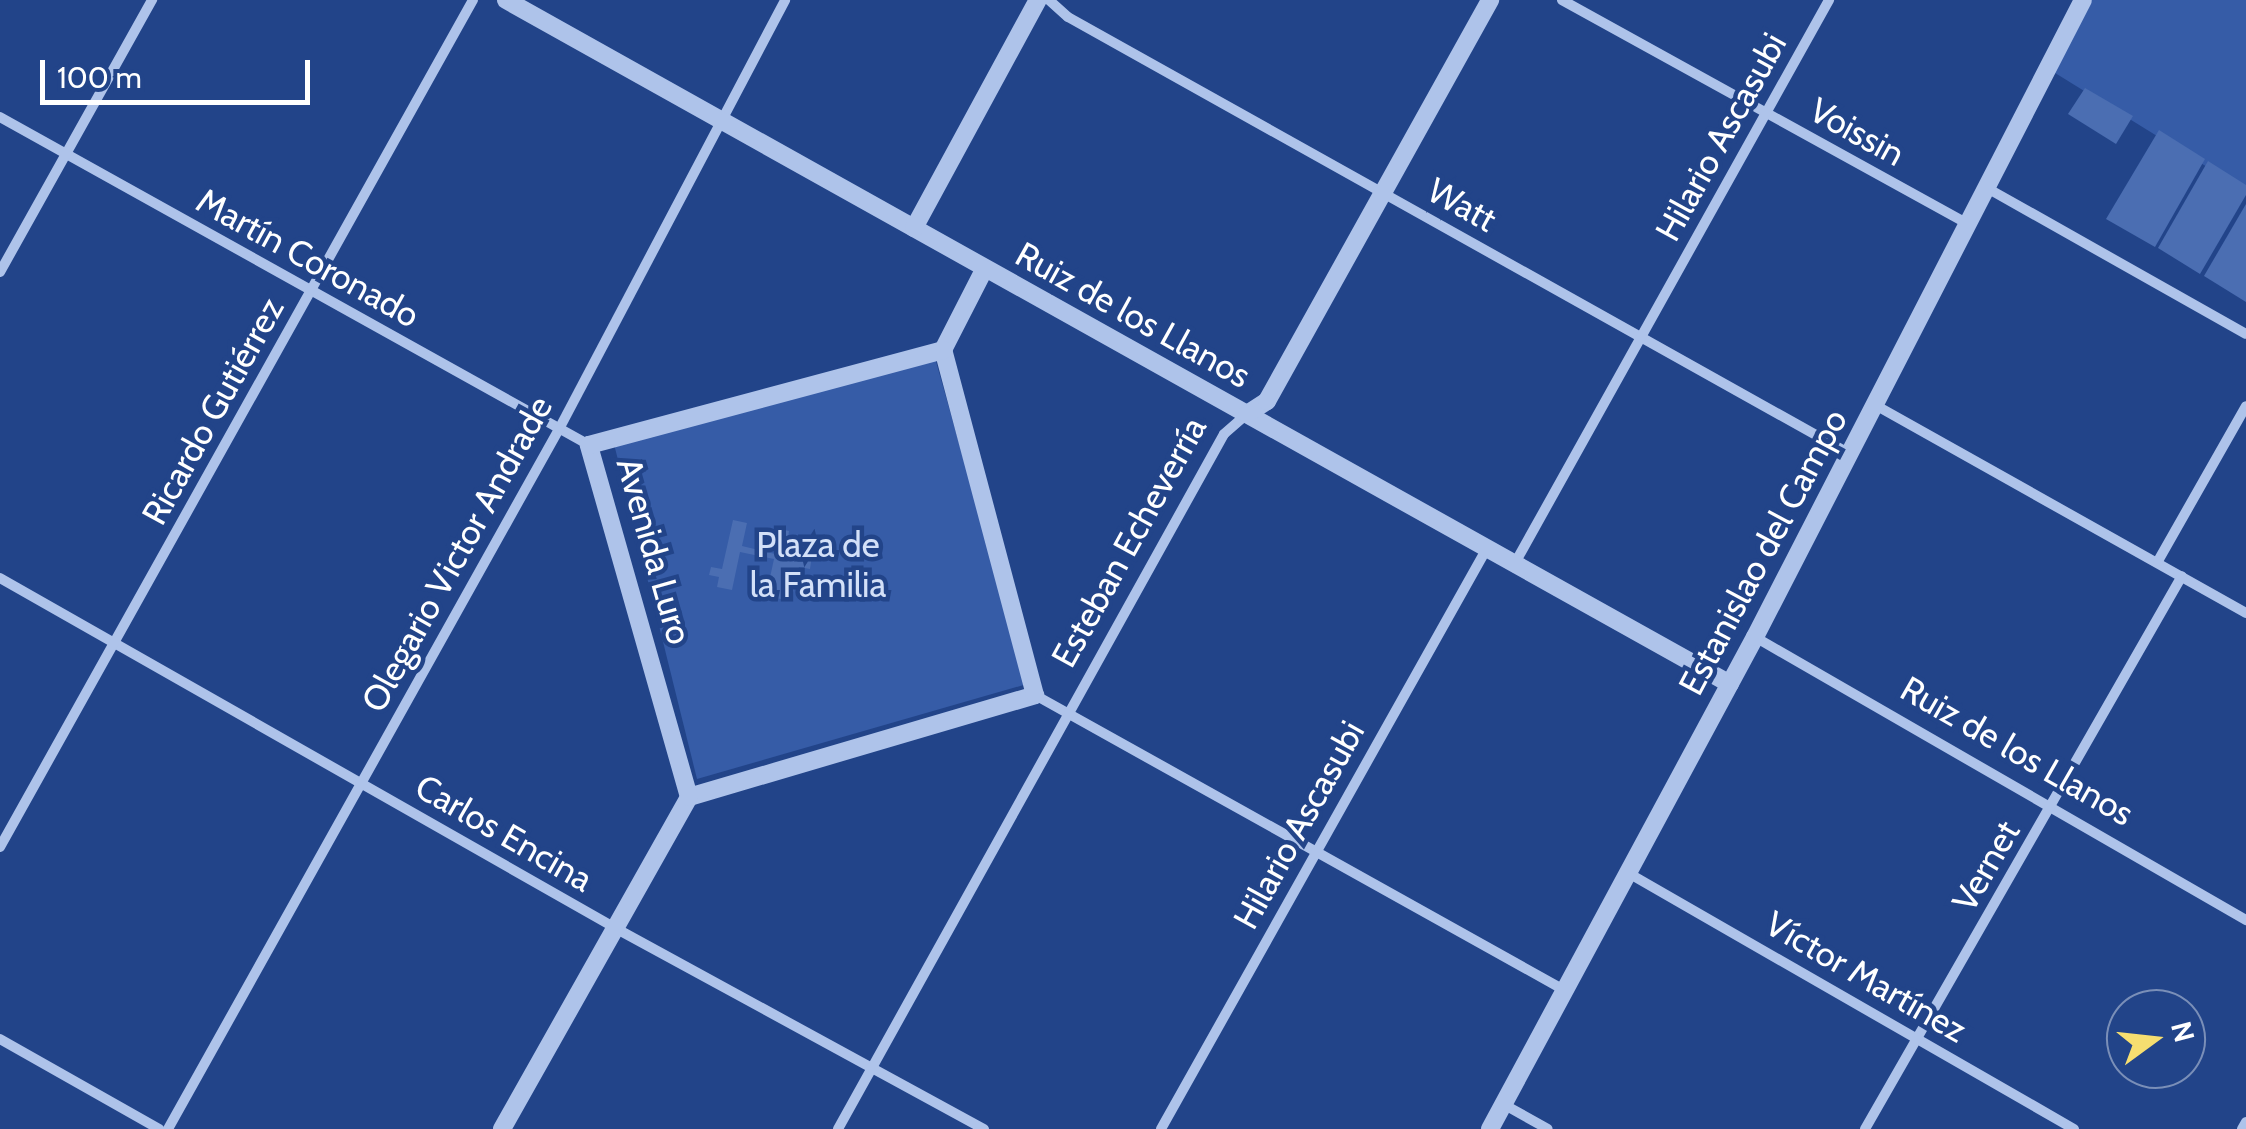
<!DOCTYPE html>
<html>
<head>
<meta charset="utf-8">
<style>
	body { margin:0 }
	#map { position:relative; width:2246px; height:1129px; overflow:hidden; background:#224489; font-family:Cabin,sans-serif }
	div>[style] { position:absolute }
	.green>* { inset:0; background:#365ca7 }
	.building>* { inset:0; background:#4b6eb2 }
	.minor>* { height:10px; margin:-5px; padding:0 5px; transform-origin:5px; border-radius:5px; background:#aec3ea }
	.tertiary>* { height:18px; margin:-9px; padding:0 9px; transform-origin:9px; border-radius:9px; background:#aec3ea }
	span { translate:-50% -50%; white-space:nowrap; text-align:center; line-height:1.15; -webkit-text-stroke:9px #224489; paint-order:stroke }
	.street-label { font-size:35px; color:#fff }
	.park-label { font-size:35px; color:#d3e0f8 }
	.north { position:absolute; left:2106px; top:989px; width:100px; height:100px; box-sizing:border-box; background:#224489; border:2px solid #7a8fb8; border-radius:50%; rotate:75deg; font-size:28px; font-weight:700; line-height:40px; text-align:center; color:#fff }
	.north::after { content:''; display:block; margin:auto; width:35px; height:45px; background:#f6de70; clip-path:polygon(50% 0,100% 100%,50% 72%,0 100%) }
	.scale { position:absolute; left:40px; top:60px; width:270px; height:45px; box-sizing:border-box; border:5px solid #fff; border-top:0; padding-left:12px; font-size:30px; line-height:35px; white-space:nowrap; color:#fff; -webkit-text-stroke:8px #224489; paint-order:stroke }
</style>
</head>
<body>
<div id="map">
	<div class="green">
		<div style="clip-path:polygon(2081px 0,2246px 0,2246px 191px,2047px 68px)"></div>
		<div style="clip-path:polygon(935px 358px,1027px 684px,697px 779px,614px 444px)"></div>
	</div>
	<div class="building">
		<div style="clip-path:polygon(2085px 88px,2133px 116px,2116px 144px,2068px 114px)"></div>
		<div style="clip-path:polygon(2159px 130px,2205px 159px,2155px 247px,2106px 219px)"></div>
		<div style="clip-path:polygon(2208px 161px,2246px 185px,2246px 195px,2200px 274px,2158px 248px)"></div>
		<div style="clip-path:polygon(2246px 204px,2246px 302px,2204px 276px)"></div>
		<div style="clip-path:polygon(733px 520px,747px 523px,742px 546px,779px 555px,780px 529px,789px 531px,788px 538px,833px 549px,834px 560px,812px 555px,810px 569px,799px 567px,791px 601px,766px 596px,774px 559px,740px 552px,732px 590px,717px 587px,719px 577px,709px 575px,711px 567px,722px 569px)"></div>
	</div>
	<div class="minor">
		<div style="left:1049px;top:0;width:25px;rotate:42deg"></div>
		<div style="left:1068px;top:17px;width:896px;rotate:29.2deg"></div>
		<div style="left:1562px;top:0;width:464px;rotate:28.9deg"></div>
		<div style="left:0;top:117px;width:674px;rotate:29.11deg"></div>
		<div style="left:1987px;top:188px;width:297px;rotate:29.4deg"></div>
		<div style="left:0;top:272px;width:312px;rotate:-60.8deg"></div>
		<div style="left:1877px;top:406px;width:423px;rotate:29.3deg"></div>
		<div style="left:2158px;top:561px;width:178px;rotate:-60.4deg"></div>
		<div style="left:1515px;top:563px;width:645px;rotate:-60.85deg"></div>
		<div style="left:0;top:578px;width:710px;rotate:29.63deg"></div>
		<div style="left:617px;top:929px;width:418px;rotate:28.6deg"></div>
		<div style="left:1755px;top:637px;width:567px;rotate:29.96deg"></div>
		<div style="left:1035px;top:695px;width:608px;rotate:29.14deg"></div>
		<div style="left:0;top:847px;width:970px;rotate:-60.82deg"></div>
		<div style="left:1630px;top:874px;width:512px;rotate:29.87deg"></div>
		<div style="left:0;top:1039px;width:183px;rotate:29.5deg"></div>
		<div style="left:1503px;top:1104px;width:51px;rotate:29.1deg"></div>
		<div style="left:168px;top:1129px;width:800px;rotate:-60.81deg"></div>
		<div style="left:558px;top:431px;width:487px;rotate:-62.2deg"></div>
		<div style="left:838px;top:1129px;width:795px;rotate:-60.95deg"></div>
		<div style="left:1224px;top:434px;width:30px;rotate:-41deg"></div>
		<div style="left:1161px;top:1129px;width:666px;rotate:-60.7deg"></div>
		<div style="left:1865px;top:1129px;width:637px;rotate:-60.18deg"></div>
		<div style="left:2242px;top:1129px;width:8px;rotate:-60deg"></div>
	</div>
	<div class="tertiary">
		<div style="left:506px;top:0;width:1402px;rotate:29.2deg"></div>
		<div style="left:914px;top:228px;width:260px;rotate:-61.5deg"></div>
		<div style="left:1247px;top:414px;width:24px;rotate:-33deg"></div>
		<div style="left:1267px;top:401px;width:459px;rotate:-60.9deg"></div>
		<div style="left:689px;top:797px;width:361px;rotate:-16.4deg"></div>
		<div style="left:1035px;top:695px;width:357px;rotate:-104.9deg"></div>
		<div style="left:943px;top:350px;width:90px;rotate:-62.9deg"></div>
		<div style="left:502px;top:1129px;width:381px;rotate:-60.6deg"></div>
		<div style="left:689px;top:797px;width:366px;rotate:-105.9deg"></div>
		<div style="left:589px;top:445px;width:367px;rotate:-15deg"></div>
		<div style="left:1490px;top:1129px;width:559px;rotate:-61.69deg"></div>
		<div style="left:1755px;top:637px;width:716px;rotate:-62.76deg"></div>
	</div>
	<div class="street-label">
		<span style="left:1857px;top:132px;rotate:29deg">Voissin</span>
		<span style="left:1721px;top:137px;rotate:-61deg">Hilario Ascasubi</span>
		<span style="left:1462px;top:205px;rotate:29deg">Watt</span>
		<span style="left:308px;top:258px;rotate:29deg">Martín Coronado</span>
		<span style="left:1133px;top:315px;rotate:29deg">Ruiz de los Llanos</span>
		<span style="left:213px;top:411px;rotate:-61deg">Ricardo Gutiérrez</span>
		<span style="left:1129px;top:542px;rotate:-61deg">Esteban Echeverría</span>
		<span style="left:654px;top:551px;rotate:74deg">Avenida Luro</span>
		<span style="left:1763px;top:552px;rotate:-62deg">Estanislao del Campo</span>
		<span style="left:457px;top:554px;rotate:-61deg">Olegario Victor Andrade</span>
		<span style="left:2017px;top:751px;rotate:30deg">Ruiz de los Llanos</span>
		<span style="left:1299px;top:825px;rotate:-61deg">Hilario Ascasubi</span>
		<span style="left:504px;top:833px;rotate:30deg">Carlos Encina</span>
		<span style="left:1986px;top:866px;rotate:-60deg">Vernet</span>
		<span style="left:1866px;top:977px;rotate:30deg">Víctor Martínez</span>
	</div>
	<div class="park-label">
		<span style="left:818px;top:565px">Plaza de<br>la Familia</span>
	</div>
	<div class="north">N</div>
	<div class="scale">100 m</div>
</div>
</body>
</html>
